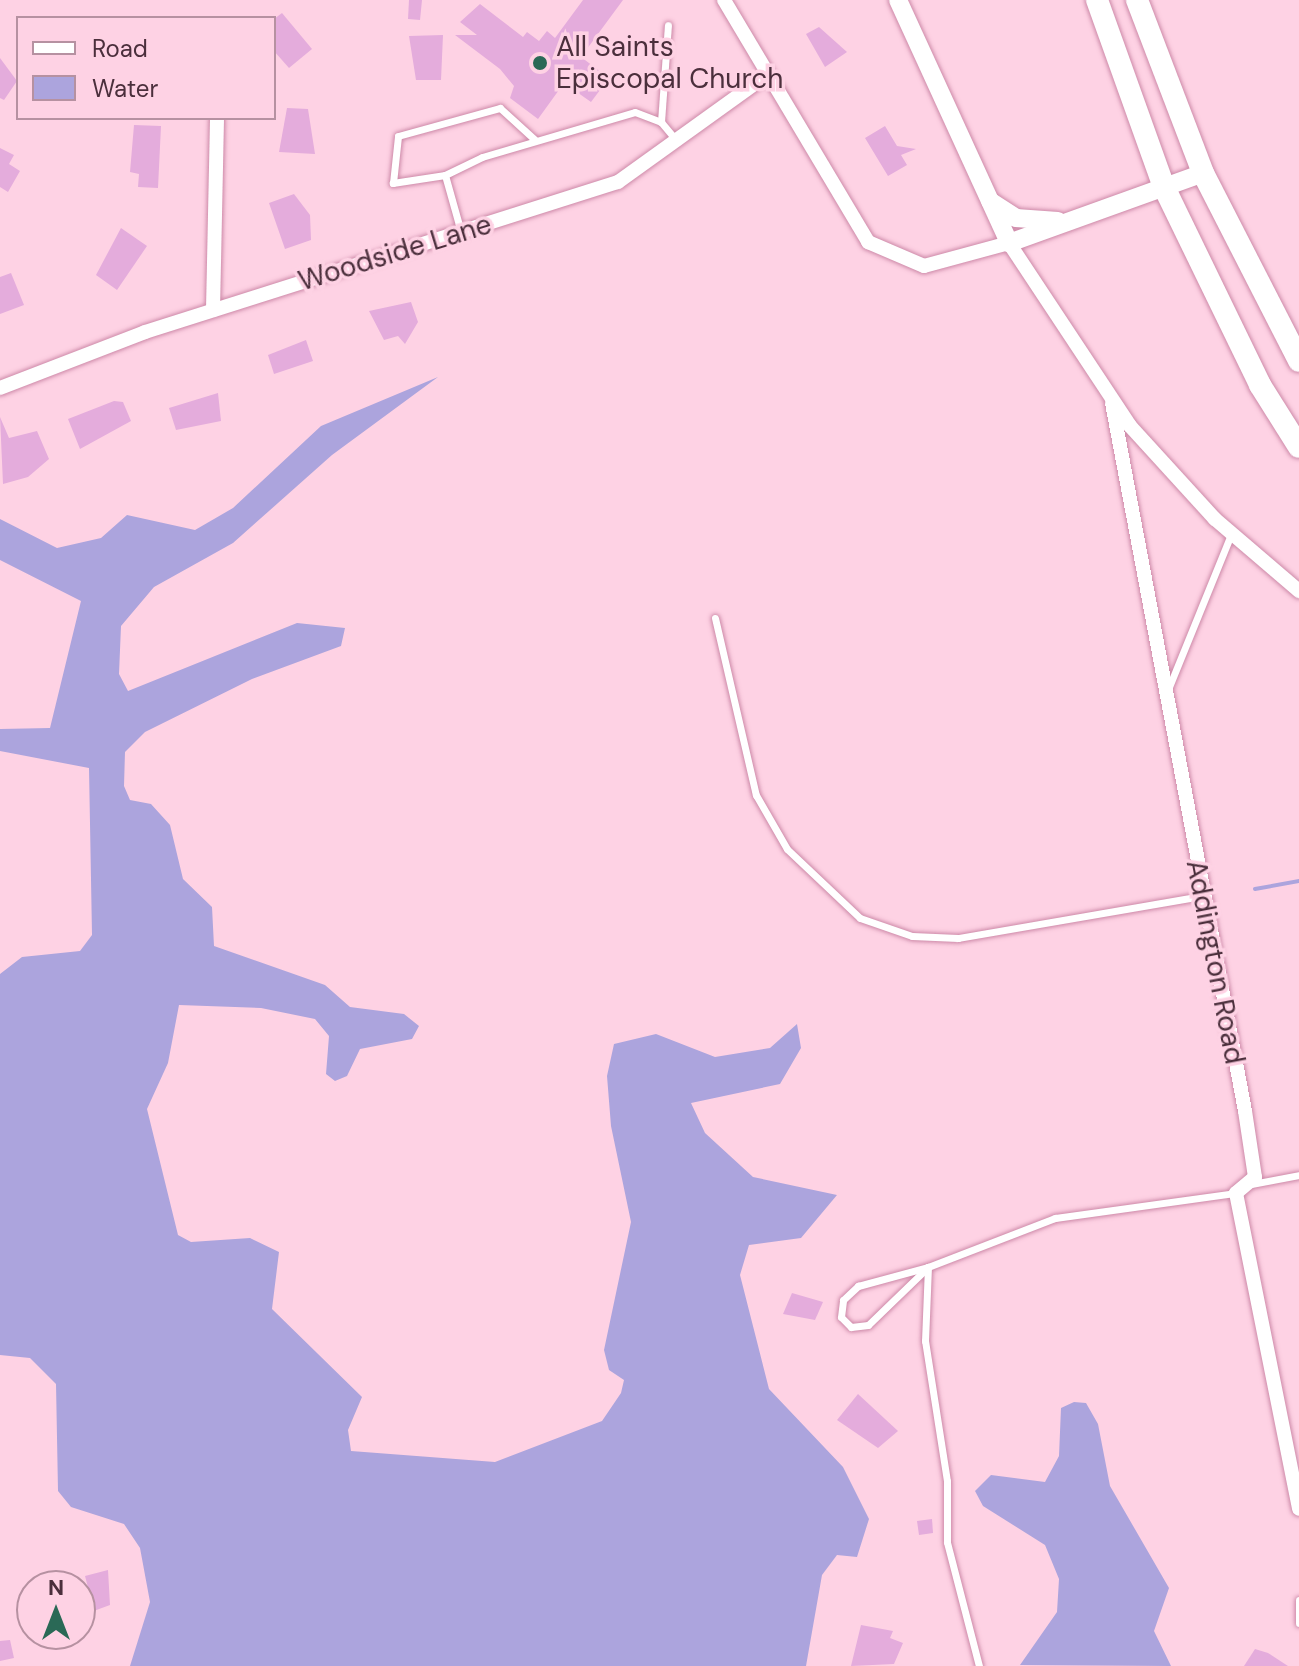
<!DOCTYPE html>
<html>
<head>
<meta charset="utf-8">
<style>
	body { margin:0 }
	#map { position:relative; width:1299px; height:1666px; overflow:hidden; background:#fed2e4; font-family:"DM Sans",sans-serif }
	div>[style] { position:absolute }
	.water>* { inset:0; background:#aca4dd }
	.stream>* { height:4px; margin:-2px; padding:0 2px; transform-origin:2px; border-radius:2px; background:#aca4dd }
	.building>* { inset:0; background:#e4acdc }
	.roads { filter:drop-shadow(0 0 2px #cd89a8) drop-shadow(0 0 2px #cd89a8) }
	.service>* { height:7px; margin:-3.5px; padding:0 3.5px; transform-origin:3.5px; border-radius:3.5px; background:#fff }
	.minor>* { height:14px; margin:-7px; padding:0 7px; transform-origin:7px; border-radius:7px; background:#fff }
	.tertiary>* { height:18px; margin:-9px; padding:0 9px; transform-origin:9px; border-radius:9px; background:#fff }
	.primary>* { height:22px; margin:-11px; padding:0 11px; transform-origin:11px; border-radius:11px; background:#fff }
	.dots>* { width:22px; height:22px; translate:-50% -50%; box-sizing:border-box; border:4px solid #fed2e4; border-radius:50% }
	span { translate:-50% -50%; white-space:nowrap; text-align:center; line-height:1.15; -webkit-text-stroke:7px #fed2e4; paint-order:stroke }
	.poi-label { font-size:28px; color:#4b2f3c }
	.left { translate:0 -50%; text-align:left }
	.street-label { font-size:28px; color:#4b2f3c }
	.legend { position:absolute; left:16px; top:16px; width:260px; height:104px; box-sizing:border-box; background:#fed2e4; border:2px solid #b691a1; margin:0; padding:10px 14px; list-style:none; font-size:24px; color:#4b2f3c }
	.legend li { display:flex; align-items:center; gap:16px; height:40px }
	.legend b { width:40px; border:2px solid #b691a1 }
	.north { position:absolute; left:16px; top:1570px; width:80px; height:80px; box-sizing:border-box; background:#fed2e4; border:2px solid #b691a1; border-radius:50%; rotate:0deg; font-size:22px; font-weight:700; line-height:32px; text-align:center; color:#4b2f3c }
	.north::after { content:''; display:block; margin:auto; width:28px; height:36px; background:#2a6956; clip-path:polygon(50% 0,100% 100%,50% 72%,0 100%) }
</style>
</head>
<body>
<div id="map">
	<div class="water">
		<div style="clip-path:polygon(438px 377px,332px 455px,233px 543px,154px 587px,121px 626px,119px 674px,128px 691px,297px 623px,345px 628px,341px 646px,252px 679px,145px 732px,125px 752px,124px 786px,130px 800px,151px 804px,170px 825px,183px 879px,212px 907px,214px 946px,325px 985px,350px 1007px,404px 1014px,419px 1026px,412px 1039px,360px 1049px,347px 1076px,335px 1081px,326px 1074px,329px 1036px,315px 1019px,261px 1008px,179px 1005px,168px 1063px,147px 1109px,178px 1235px,191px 1242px,250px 1238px,279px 1252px,272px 1309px,362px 1397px,348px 1430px,351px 1451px,495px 1462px,602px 1421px,621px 1393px,624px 1380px,609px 1370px,604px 1350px,631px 1222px,611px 1126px,607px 1076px,614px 1044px,656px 1034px,715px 1057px,770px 1048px,797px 1024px,801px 1048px,780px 1084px,691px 1103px,705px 1133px,753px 1177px,837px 1195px,801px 1238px,749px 1245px,740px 1275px,769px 1389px,843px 1467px,869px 1519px,857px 1557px,837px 1555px,822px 1575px,806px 1666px,130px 1666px,150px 1602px,140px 1548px,124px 1524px,71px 1507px,58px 1491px,56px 1384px,30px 1358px,0 1355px,0 974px,22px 957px,80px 951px,92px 935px,89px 768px,0 751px,0 729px,50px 728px,81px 601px,0 560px,0 519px,57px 548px,101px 538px,127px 515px,195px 530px,233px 508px,321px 426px)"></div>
		<div style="clip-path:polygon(1074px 1402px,1086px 1403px,1098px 1424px,1110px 1486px,1169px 1588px,1154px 1631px,1171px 1666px,1020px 1665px,1057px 1612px,1059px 1579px,1045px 1545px,983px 1506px,975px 1491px,991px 1475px,1045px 1482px,1059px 1456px,1061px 1408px)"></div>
	</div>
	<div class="stream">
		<div style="left:1255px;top:889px;width:45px;rotate:-10.3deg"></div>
	</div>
	<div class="building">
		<div style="clip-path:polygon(409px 0,422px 0,420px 20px,408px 19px)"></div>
		<div style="clip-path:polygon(583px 0,623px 0,581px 57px,609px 78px,591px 102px,564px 83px,538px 119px,510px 98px,514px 86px,500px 69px,455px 35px,477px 35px,460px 22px,480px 4px,523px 37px,527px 32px,539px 41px,547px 31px,555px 38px)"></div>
		<div style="clip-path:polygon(282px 13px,312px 49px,289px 68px,274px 51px,274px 19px)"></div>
		<div style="clip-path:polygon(819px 27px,847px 52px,825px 67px,806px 34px)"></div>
		<div style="clip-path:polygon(443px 35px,441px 80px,416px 80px,409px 36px)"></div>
		<div style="clip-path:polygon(0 58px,17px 81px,4px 100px,0 98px)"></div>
		<div style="clip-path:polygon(287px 108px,308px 109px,315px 154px,279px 152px)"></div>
		<div style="clip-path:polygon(134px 125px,161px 126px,158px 188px,138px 187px,139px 174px,130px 172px)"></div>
		<div style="clip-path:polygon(885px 126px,897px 146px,916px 149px,901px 155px,907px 165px,888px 176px,865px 138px)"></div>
		<div style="clip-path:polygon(0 148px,14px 155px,9px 164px,20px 171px,8px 192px,0 187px)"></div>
		<div style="clip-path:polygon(294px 194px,310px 215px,311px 240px,285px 249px,269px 203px)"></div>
		<div style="clip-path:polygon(121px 228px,147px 246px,117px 290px,96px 275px)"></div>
		<div style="clip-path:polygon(11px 273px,24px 305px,0 314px,0 277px)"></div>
		<div style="clip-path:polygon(411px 302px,418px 322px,405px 344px,398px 336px,384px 340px,369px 311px)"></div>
		<div style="clip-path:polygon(306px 340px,313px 361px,274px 374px,268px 355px)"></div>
		<div style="clip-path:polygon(218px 393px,221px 421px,176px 430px,169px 408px)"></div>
		<div style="clip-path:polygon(114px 401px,123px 402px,131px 421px,80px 449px,68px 419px)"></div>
		<div style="clip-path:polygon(0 417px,9px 438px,37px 431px,49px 459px,28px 477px,3px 484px)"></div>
		<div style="clip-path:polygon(792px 1293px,823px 1302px,815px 1320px,783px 1314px)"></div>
		<div style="clip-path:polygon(858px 1394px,898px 1431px,878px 1448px,837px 1420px)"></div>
		<div style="clip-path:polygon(932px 1519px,933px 1533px,919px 1535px,917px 1521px)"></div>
		<div style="clip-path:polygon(108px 1570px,110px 1605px,80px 1616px,80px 1598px,90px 1595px,85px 1576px)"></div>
		<div style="clip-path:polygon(861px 1625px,893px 1631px,890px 1638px,903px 1643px,894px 1664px,851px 1666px)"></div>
		<div style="clip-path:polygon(10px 1640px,14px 1658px,0 1661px,0 1641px)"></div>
		<div style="clip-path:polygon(1255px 1649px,1268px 1653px,1288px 1666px,1244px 1666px)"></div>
	</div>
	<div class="roads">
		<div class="service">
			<div style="left:661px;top:122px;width:97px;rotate:-85.9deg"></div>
			<div style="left:445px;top:175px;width:53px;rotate:171.3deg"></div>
			<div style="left:393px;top:183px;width:47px;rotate:-83.9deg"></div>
			<div style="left:398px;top:136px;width:106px;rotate:-15.4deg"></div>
			<div style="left:500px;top:108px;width:47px;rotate:42.4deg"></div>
			<div style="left:461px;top:232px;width:59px;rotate:-105.7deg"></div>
			<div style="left:445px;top:175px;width:41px;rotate:-25.9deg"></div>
			<div style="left:482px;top:157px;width:159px;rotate:-16.4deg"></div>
			<div style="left:635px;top:112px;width:28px;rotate:21deg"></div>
			<div style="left:661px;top:122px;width:26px;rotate:50deg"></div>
			<div style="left:715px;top:618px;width:182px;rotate:77deg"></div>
			<div style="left:756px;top:795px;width:62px;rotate:60.1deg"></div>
			<div style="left:787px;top:849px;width:100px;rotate:43.4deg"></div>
			<div style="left:860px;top:918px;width:55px;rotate:19.1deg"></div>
			<div style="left:912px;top:936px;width:46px;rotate:2.5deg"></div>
			<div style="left:958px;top:938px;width:248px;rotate:-9.8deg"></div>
			<div style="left:1169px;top:687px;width:165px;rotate:-67.9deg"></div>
			<div style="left:1252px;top:1184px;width:48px;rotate:-10.8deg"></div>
			<div style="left:928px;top:1267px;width:83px;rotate:136deg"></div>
			<div style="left:868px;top:1325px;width:17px;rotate:173deg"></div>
			<div style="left:851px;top:1327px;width:14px;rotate:-135deg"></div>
			<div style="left:841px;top:1317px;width:17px;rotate:-83deg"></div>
			<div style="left:843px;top:1300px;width:21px;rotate:-43deg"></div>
			<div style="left:858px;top:1286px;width:73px;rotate:-15.2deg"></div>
			<div style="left:1299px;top:1600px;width:23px;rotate:90deg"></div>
			<div style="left:979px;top:1666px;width:128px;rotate:-104.5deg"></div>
			<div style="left:947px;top:1542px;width:61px;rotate:-90deg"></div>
			<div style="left:947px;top:1481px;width:142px;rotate:-98.9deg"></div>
			<div style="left:925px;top:1341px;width:74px;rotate:-87.7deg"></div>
			<div style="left:928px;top:1267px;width:136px;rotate:-21.1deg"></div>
			<div style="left:1055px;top:1218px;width:183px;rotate:-7.9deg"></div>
		</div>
		<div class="minor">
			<div style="left:724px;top:0;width:282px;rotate:59.2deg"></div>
			<div style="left:868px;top:242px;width:61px;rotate:23.2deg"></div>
			<div style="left:924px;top:266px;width:88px;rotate:-15.1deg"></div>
			<div style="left:1009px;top:243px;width:219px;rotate:56.5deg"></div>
			<div style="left:1130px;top:426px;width:126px;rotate:47.6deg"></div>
			<div style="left:1215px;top:519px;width:111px;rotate:40.6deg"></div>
			<div style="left:213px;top:310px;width:192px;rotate:-88.8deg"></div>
			<div style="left:0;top:388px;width:155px;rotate:-21.1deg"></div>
			<div style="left:145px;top:332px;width:496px;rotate:-17.6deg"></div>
			<div style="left:618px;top:182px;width:183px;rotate:-35.7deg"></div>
			<div style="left:1112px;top:403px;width:720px;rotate:79.36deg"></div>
			<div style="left:1245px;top:1111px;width:67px;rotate:81.4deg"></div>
			<div style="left:1255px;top:1177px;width:25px;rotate:140deg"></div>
			<div style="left:1236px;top:1193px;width:322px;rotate:78.7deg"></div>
		</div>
		<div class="tertiary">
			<div style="left:898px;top:0;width:267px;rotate:65.4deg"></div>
			<div style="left:1009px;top:243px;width:206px;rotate:-19.8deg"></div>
			<div style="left:990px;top:201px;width:31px;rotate:33deg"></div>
			<div style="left:1016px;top:218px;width:42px;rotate:4.1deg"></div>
		</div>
		<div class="primary">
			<div style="left:1097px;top:0;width:199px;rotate:70.3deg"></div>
			<div style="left:1164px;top:187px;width:220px;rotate:64.1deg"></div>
			<div style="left:1260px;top:385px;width:73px;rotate:57.8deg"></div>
			<div style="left:1137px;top:0;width:185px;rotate:69.1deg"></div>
			<div style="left:1203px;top:173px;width:211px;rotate:62.9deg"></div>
		</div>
	</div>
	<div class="dots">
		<div style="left:540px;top:63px;background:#2a6956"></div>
	</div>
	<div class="poi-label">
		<span class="left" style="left:556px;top:63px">All Saints<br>Episcopal Church</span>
	</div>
	<div class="street-label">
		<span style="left:395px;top:253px;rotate:-17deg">Woodside Lane</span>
		<span style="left:1215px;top:962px;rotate:79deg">Addington Road</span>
	</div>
	<ul class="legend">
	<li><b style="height:10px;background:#fff"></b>Road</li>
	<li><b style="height:22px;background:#aca4dd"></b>Water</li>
	</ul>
	<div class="north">N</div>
</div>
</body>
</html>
